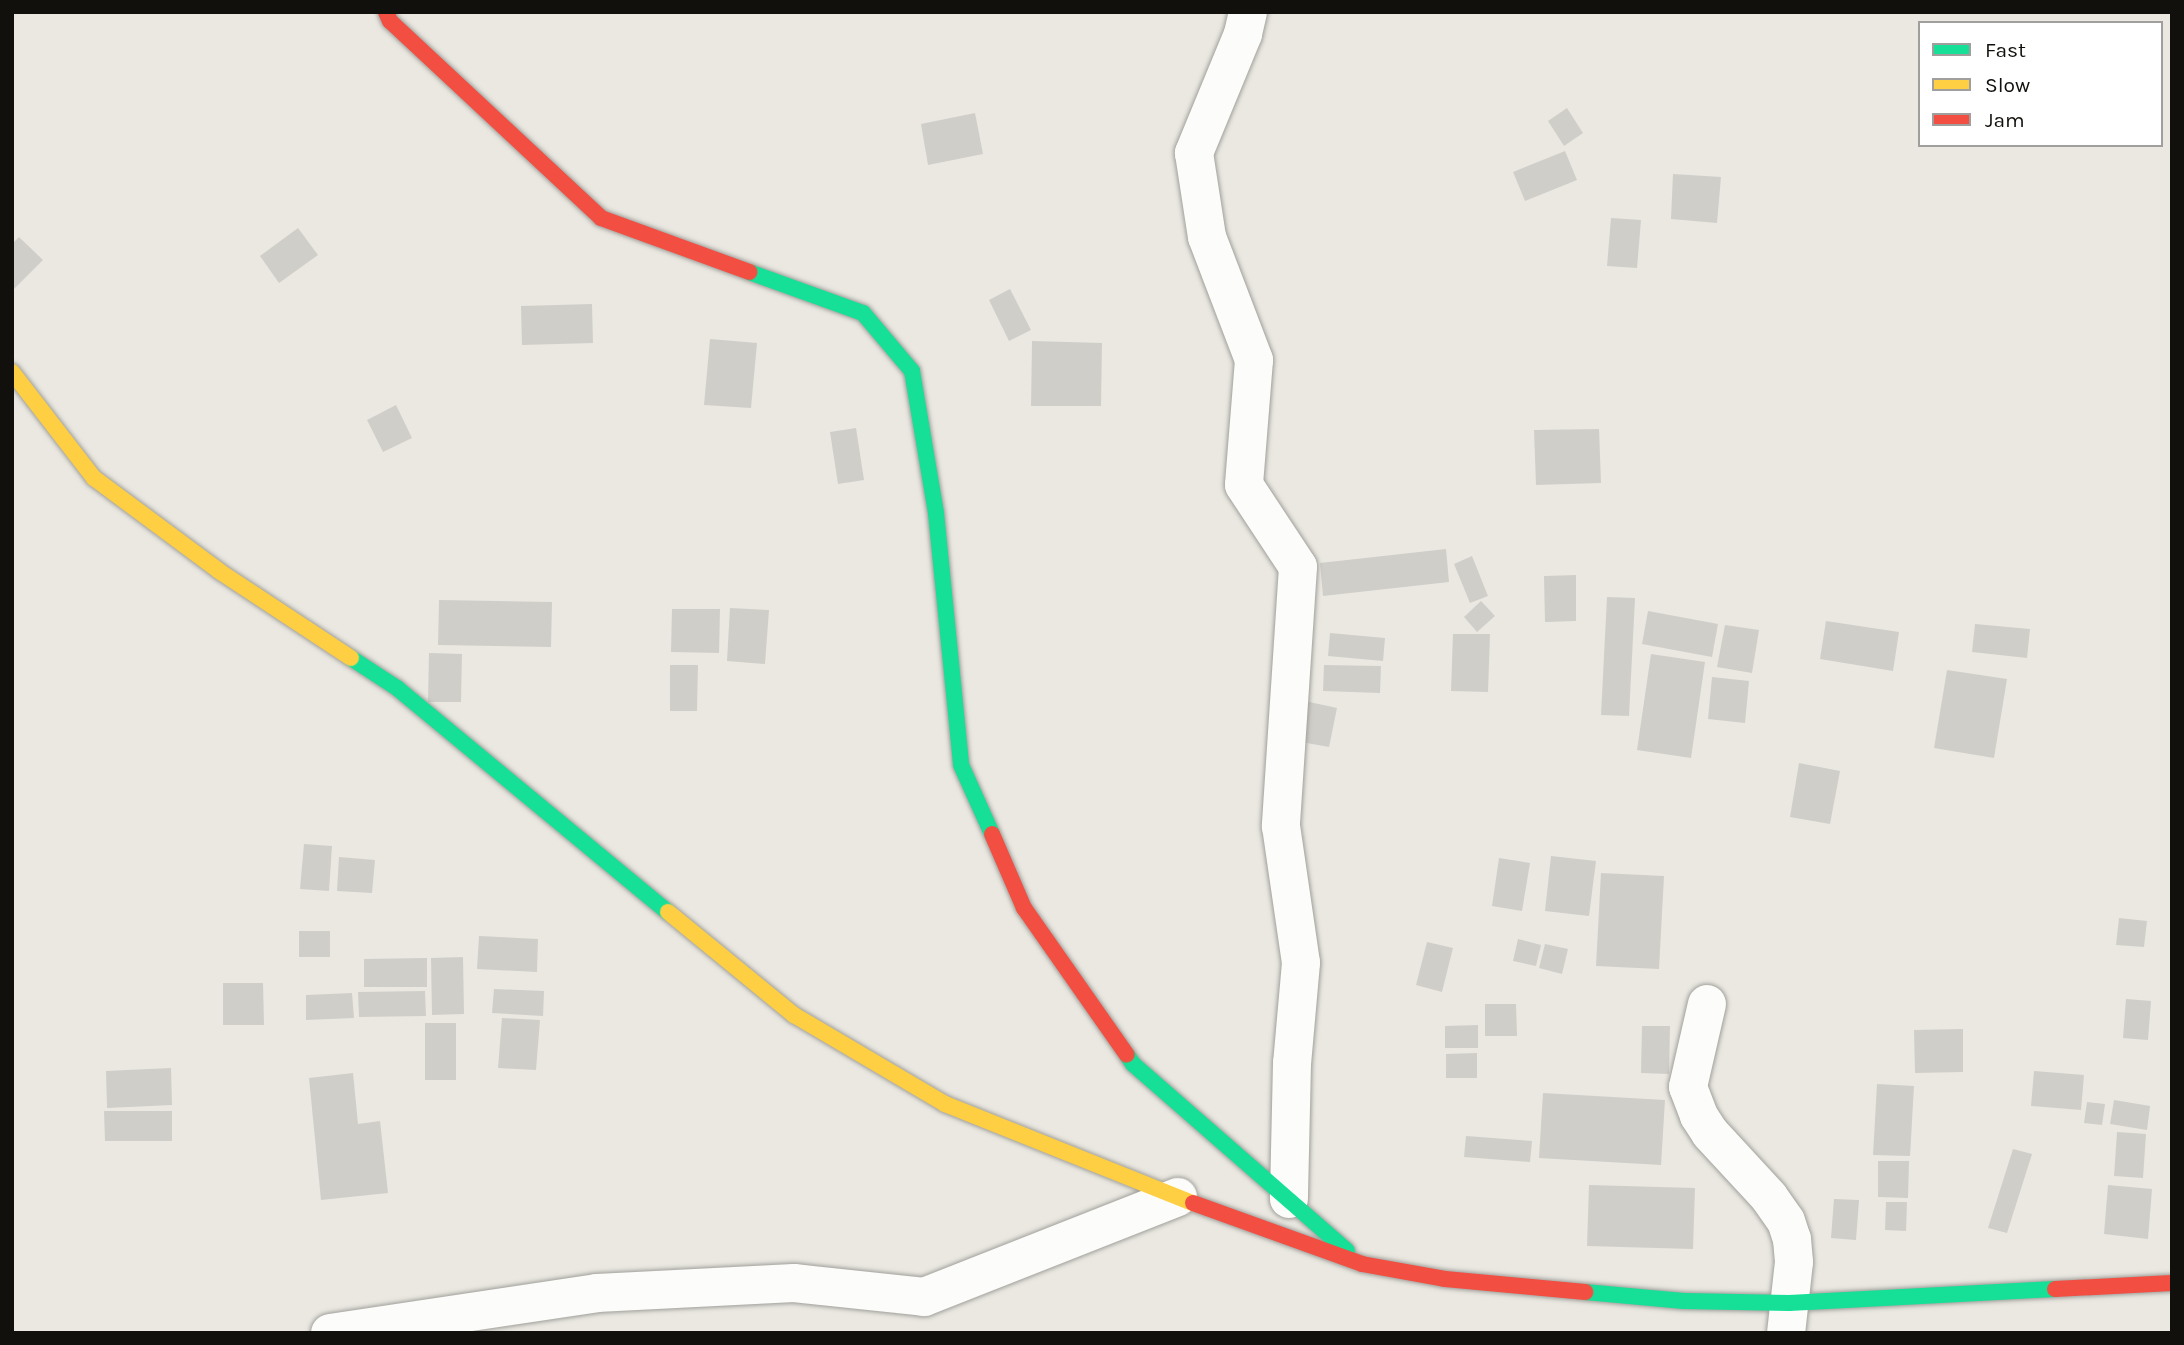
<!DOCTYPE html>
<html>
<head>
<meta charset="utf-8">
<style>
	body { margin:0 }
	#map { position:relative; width:2184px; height:1345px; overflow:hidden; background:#eae8e1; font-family:Karla,sans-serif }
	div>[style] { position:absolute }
	.building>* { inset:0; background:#d0cec9 }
	.roads { filter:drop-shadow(0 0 2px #a1a09b) drop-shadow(0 0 2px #a1a09b) }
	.street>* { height:38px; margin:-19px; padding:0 19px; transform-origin:19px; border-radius:19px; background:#fcfcfa }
	.fast>* { height:16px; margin:-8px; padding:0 8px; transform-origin:8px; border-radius:8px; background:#16e098 }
	.slow>* { height:16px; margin:-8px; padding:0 8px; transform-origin:8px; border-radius:8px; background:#ffcf43 }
	.jam>* { height:16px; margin:-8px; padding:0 8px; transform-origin:8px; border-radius:8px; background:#f24e42 }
	span { translate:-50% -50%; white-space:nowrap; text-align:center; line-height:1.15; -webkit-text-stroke:5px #fff; paint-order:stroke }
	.frame { position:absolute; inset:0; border:14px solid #12100c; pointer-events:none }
	.legend { position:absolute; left:1918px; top:21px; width:245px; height:126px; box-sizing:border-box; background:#fff; border:2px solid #a09f9e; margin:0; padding:9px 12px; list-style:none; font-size:21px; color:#12100c }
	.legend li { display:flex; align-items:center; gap:14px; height:35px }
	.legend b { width:35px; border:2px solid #a09f9e }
</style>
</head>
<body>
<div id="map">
	<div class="building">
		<div style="clip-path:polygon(1567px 108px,1583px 133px,1564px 146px,1548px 121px)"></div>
		<div style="clip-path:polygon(975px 113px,983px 154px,928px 165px,921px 124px)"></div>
		<div style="clip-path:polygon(1565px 151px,1577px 180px,1525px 201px,1513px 172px)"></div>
		<div style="clip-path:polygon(1673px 174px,1721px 177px,1717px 223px,1671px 219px)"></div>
		<div style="clip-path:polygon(1611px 218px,1641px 220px,1637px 268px,1607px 266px)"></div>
		<div style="clip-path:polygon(298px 228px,318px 255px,279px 283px,260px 256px)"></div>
		<div style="clip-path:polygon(19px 237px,43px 260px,12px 291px,12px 244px)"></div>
		<div style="clip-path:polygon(1010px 289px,1031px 330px,1009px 341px,989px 300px)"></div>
		<div style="clip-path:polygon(592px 304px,593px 343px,522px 345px,521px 306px)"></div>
		<div style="clip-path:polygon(710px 339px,757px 343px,751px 408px,704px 405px)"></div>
		<div style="clip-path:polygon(1032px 341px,1102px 343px,1101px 406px,1031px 406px)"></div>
		<div style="clip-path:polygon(396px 405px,412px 438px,383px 452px,367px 420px)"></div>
		<div style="clip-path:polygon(856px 428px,864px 480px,838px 484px,830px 432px)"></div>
		<div style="clip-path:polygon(1599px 429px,1601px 483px,1536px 485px,1534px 430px)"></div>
		<div style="clip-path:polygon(1446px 549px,1449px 582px,1323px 596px,1320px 563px)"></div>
		<div style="clip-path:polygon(1472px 556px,1488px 596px,1470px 603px,1454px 564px)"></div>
		<div style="clip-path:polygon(1576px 575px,1576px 621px,1545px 622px,1544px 576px)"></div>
		<div style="clip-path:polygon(1607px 597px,1635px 598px,1629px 716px,1601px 715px)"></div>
		<div style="clip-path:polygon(439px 600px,552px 602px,551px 647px,438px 645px)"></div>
		<div style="clip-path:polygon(1481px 601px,1495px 616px,1477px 632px,1464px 617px)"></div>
		<div style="clip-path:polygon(730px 608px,769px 610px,765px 664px,727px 661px)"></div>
		<div style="clip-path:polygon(672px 609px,720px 609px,719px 653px,671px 652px)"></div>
		<div style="clip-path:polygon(1648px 611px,1718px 624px,1712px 657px,1642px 644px)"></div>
		<div style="clip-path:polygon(1826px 621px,1899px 632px,1893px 671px,1820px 659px)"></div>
		<div style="clip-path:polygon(1975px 624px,2030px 629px,2027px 658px,1972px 652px)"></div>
		<div style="clip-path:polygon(1725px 625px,1759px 630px,1752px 673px,1717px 667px)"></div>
		<div style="clip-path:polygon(1330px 633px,1385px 638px,1383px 661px,1328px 656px)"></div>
		<div style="clip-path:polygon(1453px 634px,1490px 634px,1488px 692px,1451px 691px)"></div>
		<div style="clip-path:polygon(429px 653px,462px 654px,461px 702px,428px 702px)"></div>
		<div style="clip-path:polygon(1651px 654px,1705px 662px,1691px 758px,1637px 750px)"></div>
		<div style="clip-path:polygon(670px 665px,698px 665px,697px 711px,670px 711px)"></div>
		<div style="clip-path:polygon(1324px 665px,1381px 666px,1380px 693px,1323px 691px)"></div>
		<div style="clip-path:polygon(1947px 670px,2007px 679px,1994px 758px,1934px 748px)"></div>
		<div style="clip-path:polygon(1712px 677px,1749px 681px,1745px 723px,1708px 719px)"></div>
		<div style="clip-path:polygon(1305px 701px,1337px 708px,1329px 747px,1296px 741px)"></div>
		<div style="clip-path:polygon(1799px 763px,1840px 771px,1830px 824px,1790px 817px)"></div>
		<div style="clip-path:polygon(304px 844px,332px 846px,329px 891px,300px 889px)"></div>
		<div style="clip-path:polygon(1551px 856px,1596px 861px,1589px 916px,1545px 911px)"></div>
		<div style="clip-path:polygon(339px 857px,375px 860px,372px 893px,337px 891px)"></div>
		<div style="clip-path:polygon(1499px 858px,1530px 863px,1522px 911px,1492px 906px)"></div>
		<div style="clip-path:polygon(1601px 873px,1664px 876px,1659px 969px,1596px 966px)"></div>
		<div style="clip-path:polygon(2119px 918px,2147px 921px,2144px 947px,2116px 945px)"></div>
		<div style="clip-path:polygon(299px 931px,330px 931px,330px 957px,299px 957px)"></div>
		<div style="clip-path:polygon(479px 936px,538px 939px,537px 972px,477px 969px)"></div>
		<div style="clip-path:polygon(1518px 939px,1541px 945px,1536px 966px,1513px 961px)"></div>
		<div style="clip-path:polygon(1427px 942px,1453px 948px,1442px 992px,1416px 985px)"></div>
		<div style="clip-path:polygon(1545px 944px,1568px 949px,1562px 974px,1539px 968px)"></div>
		<div style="clip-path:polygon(463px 957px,464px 1014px,432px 1015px,431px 958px)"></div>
		<div style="clip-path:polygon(427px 958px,427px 987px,364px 987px,364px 959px)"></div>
		<div style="clip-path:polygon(223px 983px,263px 983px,264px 1025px,223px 1025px)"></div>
		<div style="clip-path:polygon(494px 989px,544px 991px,543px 1016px,492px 1013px)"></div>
		<div style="clip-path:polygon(425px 991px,426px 1016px,359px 1017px,358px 992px)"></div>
		<div style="clip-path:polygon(352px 993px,354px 1018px,306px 1020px,306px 995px)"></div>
		<div style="clip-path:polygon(2126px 999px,2151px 1001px,2148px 1040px,2123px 1038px)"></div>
		<div style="clip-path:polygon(1485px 1004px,1516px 1004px,1517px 1036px,1485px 1036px)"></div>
		<div style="clip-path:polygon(502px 1018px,540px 1020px,536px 1070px,498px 1068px)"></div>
		<div style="clip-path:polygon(425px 1023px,456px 1023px,456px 1080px,425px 1080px)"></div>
		<div style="clip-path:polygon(1478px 1025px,1478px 1048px,1445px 1048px,1445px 1026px)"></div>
		<div style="clip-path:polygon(1642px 1026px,1670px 1026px,1669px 1074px,1641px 1073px)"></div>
		<div style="clip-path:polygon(1963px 1029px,1963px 1072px,1915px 1073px,1914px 1030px)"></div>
		<div style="clip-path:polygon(1477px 1053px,1477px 1078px,1446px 1078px,1446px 1054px)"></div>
		<div style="clip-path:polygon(171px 1068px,172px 1105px,107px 1108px,106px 1071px)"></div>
		<div style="clip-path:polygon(2034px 1071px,2084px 1075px,2081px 1110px,2031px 1106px)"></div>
		<div style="clip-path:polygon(353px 1073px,358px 1124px,380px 1121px,388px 1193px,321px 1200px,309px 1078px)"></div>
		<div style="clip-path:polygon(1877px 1084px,1914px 1086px,1910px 1156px,1873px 1155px)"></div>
		<div style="clip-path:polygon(1543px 1093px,1665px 1100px,1661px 1165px,1539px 1158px)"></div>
		<div style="clip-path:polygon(2114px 1100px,2150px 1106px,2147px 1130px,2110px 1124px)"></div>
		<div style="clip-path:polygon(2087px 1102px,2105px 1104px,2102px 1125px,2084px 1123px)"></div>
		<div style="clip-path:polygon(104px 1111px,172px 1111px,172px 1141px,105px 1141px)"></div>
		<div style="clip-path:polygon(2117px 1132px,2146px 1134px,2143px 1178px,2114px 1176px)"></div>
		<div style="clip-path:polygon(1466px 1136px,1532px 1141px,1530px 1162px,1464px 1157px)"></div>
		<div style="clip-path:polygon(2013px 1149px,2032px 1154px,2007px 1233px,1988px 1228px)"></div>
		<div style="clip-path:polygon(1878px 1161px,1909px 1161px,1908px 1198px,1878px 1197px)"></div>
		<div style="clip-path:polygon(1589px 1185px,1695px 1188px,1693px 1249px,1587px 1246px)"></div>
		<div style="clip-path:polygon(2108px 1185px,2152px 1189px,2148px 1239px,2104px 1234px)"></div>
		<div style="clip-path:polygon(1834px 1199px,1859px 1200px,1856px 1240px,1831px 1238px)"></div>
		<div style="clip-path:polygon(1886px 1202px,1907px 1202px,1906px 1231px,1885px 1230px)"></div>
	</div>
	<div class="roads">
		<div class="street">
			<div style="left:1248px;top:12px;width:23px;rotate:103deg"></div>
			<div style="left:1243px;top:34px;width:129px;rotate:112.4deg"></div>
			<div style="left:1194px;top:153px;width:85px;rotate:81.2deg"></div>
			<div style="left:1207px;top:237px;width:132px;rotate:69.1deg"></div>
			<div style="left:1254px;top:360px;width:125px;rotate:94.6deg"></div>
			<div style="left:1244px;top:485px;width:98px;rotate:56.6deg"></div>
			<div style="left:1298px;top:567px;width:260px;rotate:93.8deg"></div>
			<div style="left:1281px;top:826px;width:138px;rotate:81.7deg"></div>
			<div style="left:1301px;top:963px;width:100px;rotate:95.1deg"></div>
			<div style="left:1292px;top:1063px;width:136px;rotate:91.3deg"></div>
			<div style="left:1707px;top:1004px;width:85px;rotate:102.9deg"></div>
			<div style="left:1688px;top:1087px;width:31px;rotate:69deg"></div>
			<div style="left:1699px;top:1116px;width:20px;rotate:57deg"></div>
			<div style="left:1710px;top:1133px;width:87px;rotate:47.3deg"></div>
			<div style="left:1769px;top:1197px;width:29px;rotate:55deg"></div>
			<div style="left:1786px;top:1221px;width:19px;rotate:72deg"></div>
			<div style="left:1792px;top:1239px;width:23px;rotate:85deg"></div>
			<div style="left:1794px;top:1262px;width:71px;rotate:96.4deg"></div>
			<div style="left:330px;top:1333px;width:270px;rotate:-8.5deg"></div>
			<div style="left:597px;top:1293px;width:197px;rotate:-2.9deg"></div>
			<div style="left:794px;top:1283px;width:131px;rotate:6.1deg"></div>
			<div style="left:924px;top:1297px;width:273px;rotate:-21.5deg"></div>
		</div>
		<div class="fast">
			<div style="left:749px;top:272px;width:121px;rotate:19.8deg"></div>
			<div style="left:863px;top:313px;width:76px;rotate:49.8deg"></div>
			<div style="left:912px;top:371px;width:144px;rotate:80.4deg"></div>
			<div style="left:936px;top:513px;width:253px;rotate:84.3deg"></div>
			<div style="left:961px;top:765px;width:76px;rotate:65.8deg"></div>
			<div style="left:351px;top:658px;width:55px;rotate:33.1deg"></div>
			<div style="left:397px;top:688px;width:352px;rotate:39.6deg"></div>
			<div style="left:1127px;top:1055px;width:11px;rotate:56deg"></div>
			<div style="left:1133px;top:1064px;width:284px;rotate:41.1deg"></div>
			<div style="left:1585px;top:1292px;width:99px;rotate:5.2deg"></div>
			<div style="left:1684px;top:1301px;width:105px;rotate:1.1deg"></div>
			<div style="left:1789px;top:1303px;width:266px;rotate:-3deg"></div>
		</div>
		<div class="slow">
			<div style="left:12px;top:372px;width:134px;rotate:52.3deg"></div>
			<div style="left:94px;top:478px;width:156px;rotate:36.6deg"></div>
			<div style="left:219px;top:571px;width:158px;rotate:33.4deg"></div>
			<div style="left:668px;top:912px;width:163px;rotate:39.3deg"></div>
			<div style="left:794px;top:1015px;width:175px;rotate:30.5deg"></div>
			<div style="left:945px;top:1104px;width:267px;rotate:21.8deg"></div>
		</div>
		<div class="jam">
			<div style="left:386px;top:12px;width:10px;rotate:66deg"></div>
			<div style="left:390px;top:21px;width:289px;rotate:43deg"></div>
			<div style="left:601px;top:218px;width:158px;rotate:20deg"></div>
			<div style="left:992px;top:834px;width:81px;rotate:66.6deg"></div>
			<div style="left:1024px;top:908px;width:179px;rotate:55deg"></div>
			<div style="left:1193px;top:1203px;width:180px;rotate:19.8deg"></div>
			<div style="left:1362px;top:1264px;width:84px;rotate:10.2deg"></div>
			<div style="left:1445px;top:1279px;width:141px;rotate:5.3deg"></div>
			<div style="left:2055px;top:1289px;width:117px;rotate:-2.9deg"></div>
		</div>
	</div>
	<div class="frame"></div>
	<ul class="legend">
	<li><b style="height:9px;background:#16e098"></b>Fast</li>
	<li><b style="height:9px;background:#ffcf43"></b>Slow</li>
	<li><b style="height:9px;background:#f24e42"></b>Jam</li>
	</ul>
</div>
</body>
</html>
